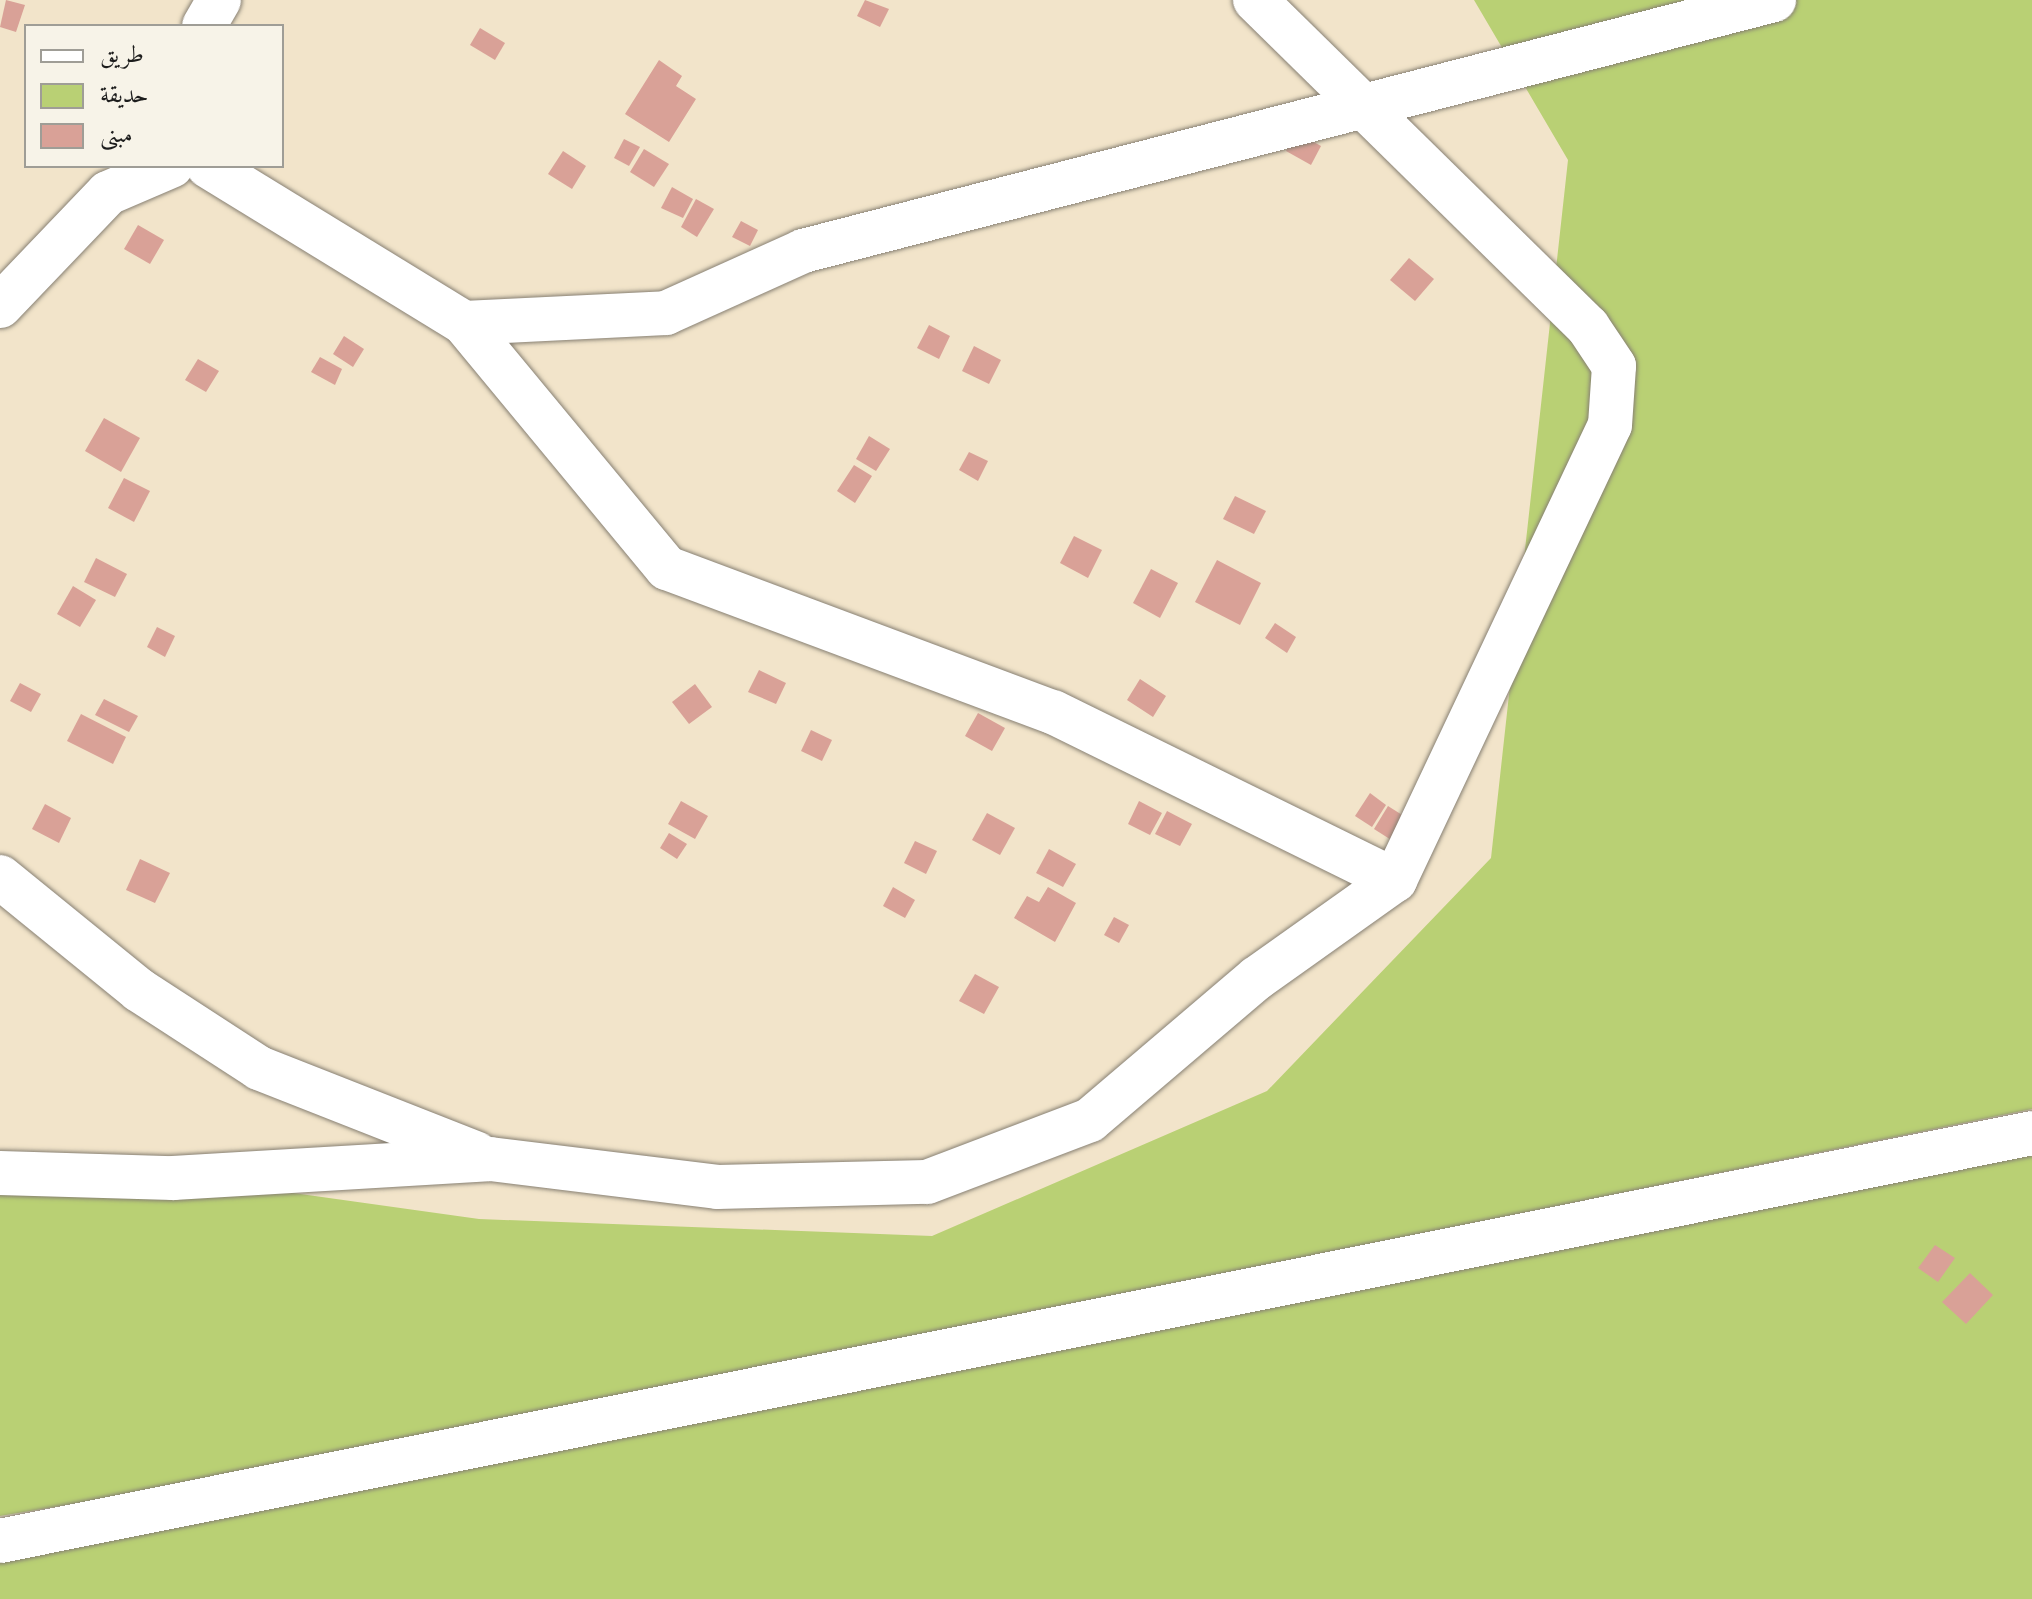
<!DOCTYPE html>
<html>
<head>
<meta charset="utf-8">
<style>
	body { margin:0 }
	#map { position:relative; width:2032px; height:1599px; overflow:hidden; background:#f2e4ca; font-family:"IM FELL English",Amiri,serif }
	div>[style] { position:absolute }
	.green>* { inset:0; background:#b9d074 }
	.building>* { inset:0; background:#d9a197 }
	.roads { filter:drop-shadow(0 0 2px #878073) drop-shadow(0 0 2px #878073) }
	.street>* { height:44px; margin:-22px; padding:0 22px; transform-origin:22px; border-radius:22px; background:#fff }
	span { translate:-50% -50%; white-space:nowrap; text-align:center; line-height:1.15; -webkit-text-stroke:8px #f7f3e8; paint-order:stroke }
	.legend { position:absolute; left:24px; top:24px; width:260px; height:144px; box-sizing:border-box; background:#f7f3e8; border:2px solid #9f9d96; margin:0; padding:10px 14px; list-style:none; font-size:24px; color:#1c1c1c }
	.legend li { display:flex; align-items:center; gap:16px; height:40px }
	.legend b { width:40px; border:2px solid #9f9d96 }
</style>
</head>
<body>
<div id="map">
	<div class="green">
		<div style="clip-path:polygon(1474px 0,2032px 0,2032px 1109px,205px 1482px,0 1516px,0 1152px,479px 1219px,932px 1236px,1267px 1091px,1491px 858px,1568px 160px)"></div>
		<div style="clip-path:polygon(2032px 1155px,2032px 1599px,0 1599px,0 1561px)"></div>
	</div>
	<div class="building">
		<div style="clip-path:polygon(6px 0,25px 5px,16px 32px,0 27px)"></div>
		<div style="clip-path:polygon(865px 0,889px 9px,880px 27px,857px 16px)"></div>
		<div style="clip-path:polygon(480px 28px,505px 43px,495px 60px,470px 45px)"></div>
		<div style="clip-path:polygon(659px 60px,682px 76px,676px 86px,696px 99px,669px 142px,625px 114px)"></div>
		<div style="clip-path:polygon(1296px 132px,1321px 146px,1311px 165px,1286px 151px)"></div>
		<div style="clip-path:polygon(624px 139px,640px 147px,629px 166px,614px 158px)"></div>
		<div style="clip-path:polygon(644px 149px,669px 164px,654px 187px,630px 172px)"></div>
		<div style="clip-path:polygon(563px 151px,586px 166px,572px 189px,548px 174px)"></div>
		<div style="clip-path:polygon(672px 187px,693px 199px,683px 218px,661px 208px)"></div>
		<div style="clip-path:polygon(696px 199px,714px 209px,697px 237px,681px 227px)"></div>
		<div style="clip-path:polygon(741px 221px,758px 230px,750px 246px,732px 237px)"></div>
		<div style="clip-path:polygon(138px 225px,164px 240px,150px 264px,124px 249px)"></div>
		<div style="clip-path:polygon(1409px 258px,1434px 279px,1415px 301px,1390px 280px)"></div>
		<div style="clip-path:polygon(929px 325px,950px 336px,939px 359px,917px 348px)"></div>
		<div style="clip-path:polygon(344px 336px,364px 349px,353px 367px,333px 354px)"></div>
		<div style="clip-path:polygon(974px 346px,1001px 360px,989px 384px,962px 371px)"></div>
		<div style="clip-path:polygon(320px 357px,342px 369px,335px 385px,311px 372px)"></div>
		<div style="clip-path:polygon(198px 359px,219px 371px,206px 392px,185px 380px)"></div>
		<div style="clip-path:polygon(104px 418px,140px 438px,121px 472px,85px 451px)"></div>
		<div style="clip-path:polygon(869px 436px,890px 449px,876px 471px,856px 459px)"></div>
		<div style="clip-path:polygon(969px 452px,988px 461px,978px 481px,959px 470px)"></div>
		<div style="clip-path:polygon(854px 465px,872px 476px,855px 503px,837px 491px)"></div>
		<div style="clip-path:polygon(124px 478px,150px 491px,134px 522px,108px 508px)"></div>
		<div style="clip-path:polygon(1235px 496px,1266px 511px,1254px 534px,1223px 519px)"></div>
		<div style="clip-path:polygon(1074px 536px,1102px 550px,1088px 578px,1060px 563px)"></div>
		<div style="clip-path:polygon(96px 558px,127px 574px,115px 597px,84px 582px)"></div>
		<div style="clip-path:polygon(1217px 560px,1261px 583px,1240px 625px,1195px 602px)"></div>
		<div style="clip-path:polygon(1151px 569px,1178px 583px,1160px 618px,1133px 603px)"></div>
		<div style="clip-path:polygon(73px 586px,96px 600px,80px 627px,57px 614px)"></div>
		<div style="clip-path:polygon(1275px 623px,1296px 637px,1287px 653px,1265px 638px)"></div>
		<div style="clip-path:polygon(157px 627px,175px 636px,165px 657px,147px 647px)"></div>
		<div style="clip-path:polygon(759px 670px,786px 683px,776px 704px,748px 692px)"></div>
		<div style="clip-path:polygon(1140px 679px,1166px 696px,1153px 717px,1127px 700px)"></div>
		<div style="clip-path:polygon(20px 683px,41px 694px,31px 712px,10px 701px)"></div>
		<div style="clip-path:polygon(695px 684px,712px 707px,689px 724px,672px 702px)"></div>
		<div style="clip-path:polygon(104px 699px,138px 716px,129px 732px,95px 715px)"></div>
		<div style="clip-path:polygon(978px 713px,1005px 728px,992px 751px,965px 736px)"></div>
		<div style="clip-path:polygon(81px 714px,126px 737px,113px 764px,67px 741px)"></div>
		<div style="clip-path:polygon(811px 730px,832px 740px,822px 761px,801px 751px)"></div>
		<div style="clip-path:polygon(1370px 793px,1386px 805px,1372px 827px,1355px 816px)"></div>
		<div style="clip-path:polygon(681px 801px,708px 816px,695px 839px,668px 824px)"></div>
		<div style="clip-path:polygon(1139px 801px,1162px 813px,1150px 835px,1128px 824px)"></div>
		<div style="clip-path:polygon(45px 804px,71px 818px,59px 843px,32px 829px)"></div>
		<div style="clip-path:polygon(1388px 806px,1410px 820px,1396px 843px,1374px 829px)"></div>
		<div style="clip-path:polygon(1167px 811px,1192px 824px,1180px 846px,1155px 834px)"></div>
		<div style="clip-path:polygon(987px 813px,1015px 828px,1000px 855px,972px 840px)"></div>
		<div style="clip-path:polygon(669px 833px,687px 844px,677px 859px,660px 848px)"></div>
		<div style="clip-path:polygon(915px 841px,937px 851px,926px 874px,904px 863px)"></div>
		<div style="clip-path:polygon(1049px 849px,1076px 864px,1063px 887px,1036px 873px)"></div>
		<div style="clip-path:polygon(140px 859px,170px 873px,155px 903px,126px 890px)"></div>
		<div style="clip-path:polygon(893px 887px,915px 900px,905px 918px,883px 906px)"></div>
		<div style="clip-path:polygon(1048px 887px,1076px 903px,1055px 942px,1014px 918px,1027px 896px,1039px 902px)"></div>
		<div style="clip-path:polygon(1114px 917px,1129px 925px,1119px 943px,1104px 935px)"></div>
		<div style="clip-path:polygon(975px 974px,999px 987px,984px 1014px,959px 1001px)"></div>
		<div style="clip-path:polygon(1935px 1245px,1955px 1258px,1938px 1282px,1918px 1268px)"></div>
		<div style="clip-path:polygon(1970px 1273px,1993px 1295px,1966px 1324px,1942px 1302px)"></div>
	</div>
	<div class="roads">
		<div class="street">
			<div style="left:204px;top:26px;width:30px;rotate:-60deg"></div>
			<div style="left:208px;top:166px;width:300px;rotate:31.5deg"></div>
			<div style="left:464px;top:323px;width:318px;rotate:50.4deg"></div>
			<div style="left:667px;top:568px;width:412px;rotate:20.5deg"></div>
			<div style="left:1053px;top:712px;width:381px;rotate:26.2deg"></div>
			<div style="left:0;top:306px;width:156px;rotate:-46.3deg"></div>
			<div style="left:108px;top:193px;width:69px;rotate:-23.2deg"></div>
			<div style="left:464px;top:323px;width:202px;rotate:-2.8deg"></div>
			<div style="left:666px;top:313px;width:150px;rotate:-24.3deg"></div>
			<div style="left:803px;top:251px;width:1003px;rotate:-14.49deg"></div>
			<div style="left:0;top:877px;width:179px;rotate:39.1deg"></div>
			<div style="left:139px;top:990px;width:143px;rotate:33deg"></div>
			<div style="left:259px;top:1068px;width:234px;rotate:21.5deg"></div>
			<div style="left:0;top:1173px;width:173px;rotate:1.7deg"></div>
			<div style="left:173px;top:1178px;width:318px;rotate:-3.4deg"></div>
			<div style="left:490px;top:1159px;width:229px;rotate:7deg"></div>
			<div style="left:717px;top:1187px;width:210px;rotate:-1.4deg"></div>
			<div style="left:927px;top:1182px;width:174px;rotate:-20.8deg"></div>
			<div style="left:1090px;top:1120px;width:219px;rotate:-40.4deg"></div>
			<div style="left:1257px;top:978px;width:169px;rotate:-35.4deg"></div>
			<div style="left:1395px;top:880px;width:503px;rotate:-64.71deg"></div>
			<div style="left:1610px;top:425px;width:59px;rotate:-86.1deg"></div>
			<div style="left:1614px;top:366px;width:47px;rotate:-123.7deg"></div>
			<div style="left:1588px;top:327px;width:467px;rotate:-135.5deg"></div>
			<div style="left:0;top:1541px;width:2073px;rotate:-11.35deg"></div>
		</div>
	</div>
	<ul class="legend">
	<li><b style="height:10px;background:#fff"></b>طريق</li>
	<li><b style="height:22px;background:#b9d074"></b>حديقة</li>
	<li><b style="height:22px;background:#d9a197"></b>مبنى</li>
	</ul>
</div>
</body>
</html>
